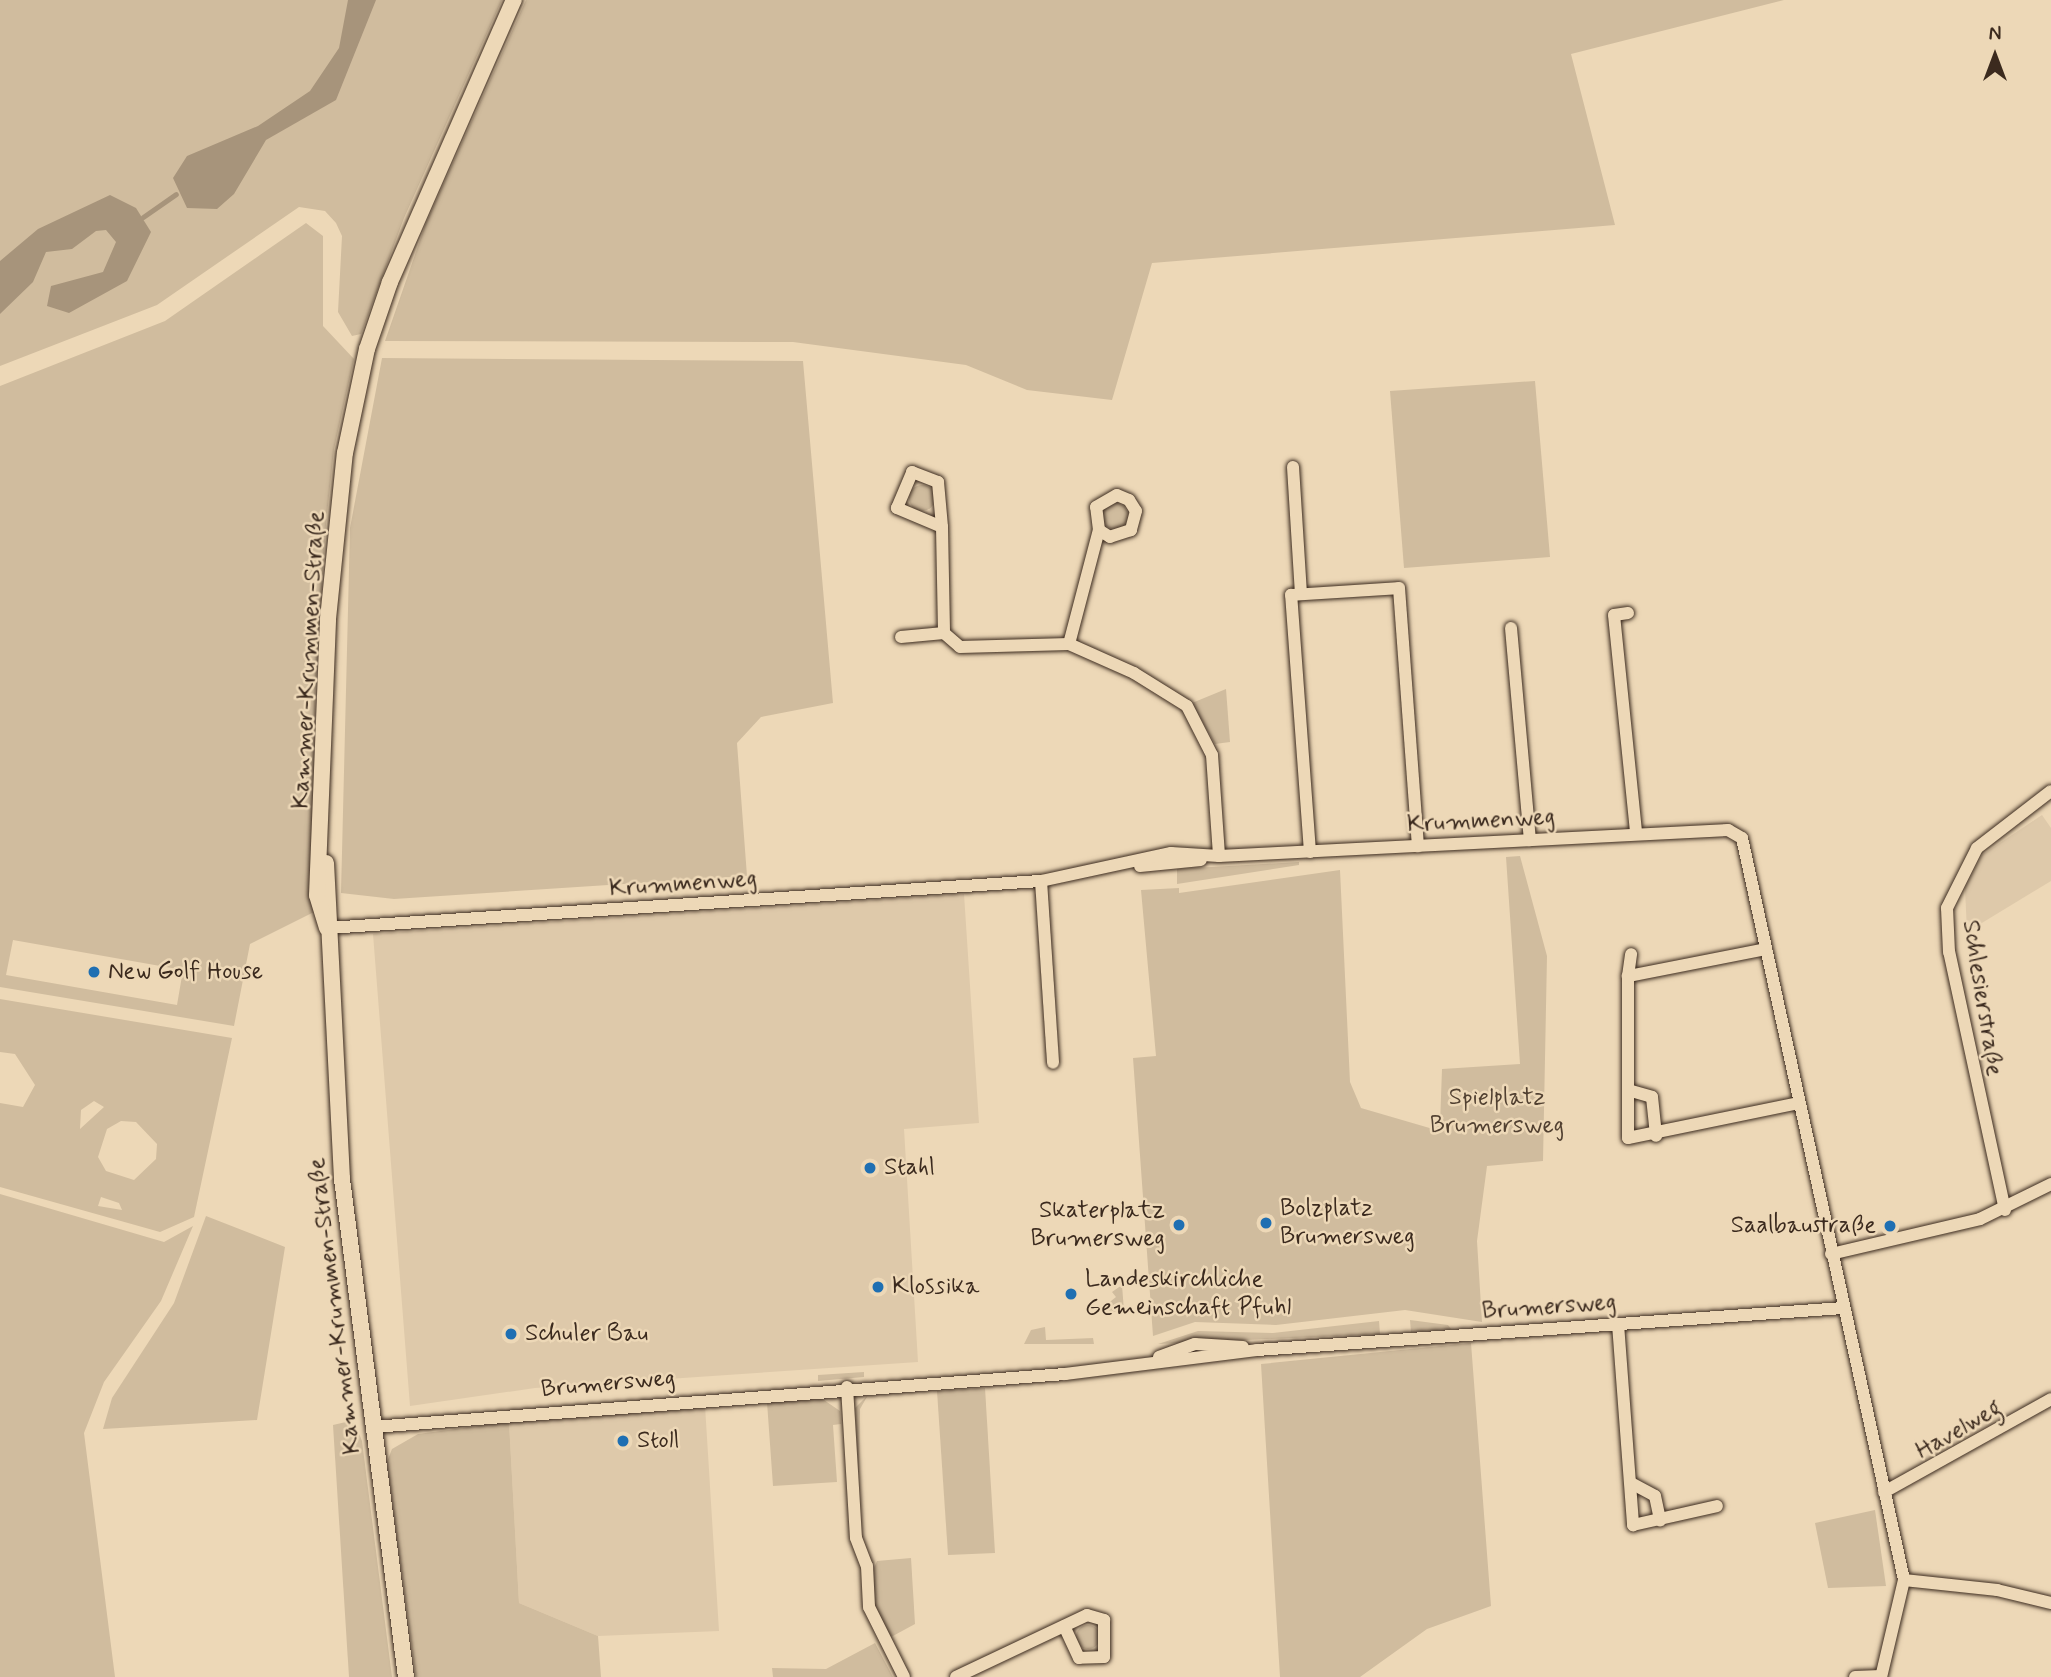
<!DOCTYPE html>
<html>
<head>
<meta charset="utf-8">
<style>
	body { margin:0 }
	#map { position:relative; width:2051px; height:1677px; overflow:hidden; background:#edd8b7; font-family:Mynerve,sans-serif }
	div>[style] { position:absolute }
	.built>* { inset:0; background:#dec9aa }
	.green>* { inset:0; background:#d0bc9e }
	.round { border-radius:50% }
	.water>* { inset:0; background:#a7947b }
	.stream>* { height:5px; margin:-2.5px; padding:0 2.5px; transform-origin:2.5px; border-radius:2.5px; background:#a7947b }
	.roads { filter:drop-shadow(0 0 2px #3b2a1e) drop-shadow(0 0 2px #3b2a1e) }
	.minor>* { height:12px; margin:-6px; padding:0 6px; transform-origin:6px; border-radius:6px; background:#edd8b7 }
	.tertiary>* { height:16px; margin:-8px; padding:0 8px; transform-origin:8px; border-radius:8px; background:#edd8b7 }
	.dots>* { width:19px; height:19px; translate:-50% -50%; box-sizing:border-box; border:4px solid #edd8b7; border-radius:50% }
	span { translate:-50% -50%; white-space:nowrap; text-align:center; line-height:1.15; -webkit-text-stroke:5px #edd8b7; paint-order:stroke }
	.street-label { font-size:24px; color:#3b2a1e }
	.poi-label { font-size:24px; color:#3b2a1e }
	.left { translate:0 -50%; text-align:left }
	.right { translate:-100% -50%; text-align:right }
	.park-label { font-size:24px; color:#514031 }
	.north { position:absolute; left:1960px; top:21px; width:70px; height:70px; -webkit-text-stroke:5px #edd8b7; paint-order:stroke; rotate:0deg; font-size:19px; font-weight:700; line-height:28px; text-align:center; color:#3b2a1e }
	.north::after { content:''; display:block; margin:auto; width:24px; height:32px; background:#3b2a1e; clip-path:polygon(50% 0,100% 100%,50% 72%,0 100%) }
</style>
</head>
<body>
<div id="map">
	<div class="built">
		<div style="clip-path:polygon(2042px 815px,2051px 828px,2051px 881px,1967px 932px,1965px 888px,1982px 855px)"></div>
		<div style="clip-path:polygon(964px 894px,979px 1123px,904px 1129px,918px 1362px,535px 1388px,410px 1406px,373px 934px)"></div>
		<div style="clip-path:polygon(705px 1406px,719px 1631px,598px 1636px,519px 1603px,509px 1422px)"></div>
	</div>
	<div class="green">
		<div style="clip-path:polygon(0 0,502px 0,404px 218px,361px 334px,352px 336px,338px 312px,342px 236px,336px 223px,325px 211px,299px 207px,157px 305px,0 366px)"></div>
		<div style="clip-path:polygon(526px 0,1784px 0,1571px 54px,1615px 225px,1152px 263px,1112px 400px,1027px 390px,966px 365px,793px 342px,385px 341px,426px 223px)"></div>
		<div style="clip-path:polygon(evenodd,306px 223px,323px 236px,323px 326px,354px 359px,334px 449px,326px 524px,315px 695px,314px 912px,250px 944px,234px 1026px,0 987px,0 386px,165px 321px,306px 223px,13px 940px,183px 970px,177px 1005px,6px 975px,13px 940px)"></div>
		<div style="clip-path:polygon(382px 358px,803px 361px,833px 703px,761px 717px,737px 743px,747px 876px,394px 899px,341px 893px,350px 528px)"></div>
		<div style="clip-path:polygon(1535px 381px,1550px 557px,1404px 568px,1390px 391px)"></div>
		<div class="round" style="left:909px;top:485px;width:26px;height:26px"></div>
		<div class="round" style="left:1102px;top:503px;width:26px;height:26px"></div>
		<div style="clip-path:polygon(1226px 689px,1230px 742px,1215px 744px,1192px 703px)"></div>
		<div style="clip-path:polygon(1520px 856px,1547px 956px,1543px 1161px,1487px 1166px,1477px 1241px,1482px 1322px,1405px 1310px,1276px 1325px,1195px 1322px,1153px 1336px,1133px 1058px,1156px 1056px,1141px 890px,1179px 888px,1179px 893px,1340px 870px,1350px 1082px,1361px 1108px,1433px 1129px,1440px 1125px,1442px 1069px,1520px 1064px,1506px 857px)"></div>
		<div style="clip-path:polygon(1299px 862px,1299px 865px,1177px 884px,1177px 869px)"></div>
		<div style="clip-path:polygon(evenodd,0 999px,232px 1038px,194px 1217px,160px 1232px,0 1187px,0 1103px,23px 1107px,35px 1085px,15px 1054px,0 1052px,0 999px,94px 1101px,104px 1107px,80px 1129px,81px 1110px,94px 1101px,0 999px,121px 1121px,136px 1122px,157px 1144px,156px 1159px,134px 1180px,106px 1171px,98px 1157px,107px 1129px,121px 1121px,0 999px,101px 1197px,119px 1203px,122px 1210px,98px 1206px,101px 1197px)"></div>
		<div style="clip-path:polygon(0 1194px,164px 1242px,193px 1226px,161px 1301px,104px 1382px,84px 1433px,115px 1677px,0 1677px)"></div>
		<div style="clip-path:polygon(206px 1216px,285px 1247px,257px 1420px,103px 1429px,112px 1398px,174px 1303px)"></div>
		<div style="clip-path:polygon(1122px 1285px,1124px 1311px,1110px 1312px,1106px 1305px,1116px 1297px,1112px 1292px)"></div>
		<div style="clip-path:polygon(1410px 1320px,1448px 1325px,1451px 1329px,1411px 1332px)"></div>
		<div style="clip-path:polygon(1379px 1321px,1380px 1334px,1158px 1344px,1198px 1331px,1273px 1333px)"></div>
		<div style="clip-path:polygon(1045px 1327px,1046px 1340px,1093px 1338px,1094px 1344px,1024px 1344px,1031px 1330px)"></div>
		<div style="clip-path:polygon(1471px 1343px,1491px 1606px,1427px 1629px,1360px 1677px,1280px 1677px,1261px 1364px)"></div>
		<div style="clip-path:polygon(864px 1372px,864px 1377px,818px 1381px,818px 1375px)"></div>
		<div style="clip-path:polygon(985px 1388px,995px 1553px,948px 1555px,937px 1391px)"></div>
		<div style="clip-path:polygon(868px 1395px,860px 1409px,859px 1480px,855px 1408px)"></div>
		<div style="clip-path:polygon(821px 1398px,840px 1411px,841px 1424px,833px 1425px,837px 1482px,773px 1486px,767px 1402px)"></div>
		<div style="clip-path:polygon(346px 1422px,355px 1424px,362px 1441px,392px 1677px,349px 1677px,333px 1425px)"></div>
		<div style="clip-path:polygon(509px 1422px,519px 1603px,598px 1636px,601px 1677px,416px 1677px,387px 1462px,392px 1449px,418px 1434px)"></div>
		<div style="clip-path:polygon(1875px 1510px,1886px 1586px,1828px 1588px,1815px 1523px)"></div>
		<div style="clip-path:polygon(911px 1558px,915px 1624px,891px 1637px,875px 1609px,873px 1570px,877px 1561px)"></div>
		<div class="round" style="left:1076px;top:1625px;width:24px;height:24px"></div>
		<div style="clip-path:polygon(875px 1643px,893px 1677px,773px 1677px,772px 1668px,826px 1669px)"></div>
	</div>
	<div class="water">
		<div style="clip-path:polygon(348px 0,376px 0,336px 100px,266px 140px,234px 194px,217px 209px,187px 208px,173px 178px,187px 156px,258px 126px,310px 91px,339px 48px)"></div>
		<div style="clip-path:polygon(110px 195px,136px 208px,151px 232px,127px 281px,69px 313px,47px 306px,51px 286px,103px 272px,116px 242px,106px 230px,96px 231px,72px 249px,46px 252px,33px 282px,0 314px,0 261px,38px 229px)"></div>
	</div>
	<div class="stream">
		<div style="left:143px;top:217px;width:40px;rotate:-34.9deg"></div>
	</div>
	<div class="roads">
		<div class="minor">
			<div style="left:1293px;top:467px;width:127px;rotate:86.4deg"></div>
			<div style="left:942px;top:527px;width:49px;rotate:-157.1deg"></div>
			<div style="left:897px;top:508px;width:39px;rotate:-67deg"></div>
			<div style="left:912px;top:472px;width:28px;rotate:21deg"></div>
			<div style="left:938px;top:482px;width:45px;rotate:84.9deg"></div>
			<div style="left:942px;top:527px;width:106px;rotate:88.9deg"></div>
			<div style="left:944px;top:633px;width:21px;rotate:41deg"></div>
			<div style="left:960px;top:647px;width:109px;rotate:-1.6deg"></div>
			<div style="left:1069px;top:644px;width:71px;rotate:24deg"></div>
			<div style="left:1134px;top:673px;width:62px;rotate:31.9deg"></div>
			<div style="left:1187px;top:706px;width:55px;rotate:63deg"></div>
			<div style="left:1212px;top:755px;width:101px;rotate:86deg"></div>
			<div style="left:1628px;top:613px;width:14px;rotate:172deg"></div>
			<div style="left:1614px;top:615px;width:219px;rotate:84.2deg"></div>
			<div style="left:1511px;top:628px;width:213px;rotate:84.9deg"></div>
			<div style="left:901px;top:637px;width:43px;rotate:-5.3deg"></div>
			<div style="left:1069px;top:644px;width:118px;rotate:-75.3deg"></div>
			<div style="left:1099px;top:530px;width:23px;rotate:-97deg"></div>
			<div style="left:1096px;top:507px;width:24px;rotate:-30deg"></div>
			<div style="left:1117px;top:495px;width:13px;rotate:23deg"></div>
			<div style="left:1129px;top:500px;width:13px;rotate:58deg"></div>
			<div style="left:1136px;top:511px;width:20px;rotate:105deg"></div>
			<div style="left:1131px;top:530px;width:22px;rotate:162deg"></div>
			<div style="left:1110px;top:537px;width:13px;rotate:-148deg"></div>
			<div style="left:1310px;top:852px;width:258px;rotate:-94.2deg"></div>
			<div style="left:1291px;top:595px;width:108px;rotate:-3.7deg"></div>
			<div style="left:1399px;top:588px;width:259px;rotate:85.8deg"></div>
			<div style="left:1140px;top:866px;width:61px;rotate:-5.6deg"></div>
			<div style="left:1041px;top:881px;width:182px;rotate:86.2deg"></div>
			<div style="left:327px;top:928px;width:716px;rotate:-3.77deg"></div>
			<div style="left:1041px;top:881px;width:133px;rotate:-12.2deg"></div>
			<div style="left:1171px;top:853px;width:48px;rotate:3.6deg"></div>
			<div style="left:1219px;top:856px;width:510px;rotate:-2.92deg"></div>
			<div style="left:1728px;top:830px;width:16px;rotate:30deg"></div>
			<div style="left:1742px;top:838px;width:759px;rotate:77.68deg"></div>
			<div style="left:1904px;top:1580px;width:100px;rotate:103.3deg"></div>
			<div style="left:1766px;top:949px;width:141px;rotate:168.9deg"></div>
			<div style="left:1628px;top:976px;width:162px;rotate:90deg"></div>
			<div style="left:1628px;top:1138px;width:175px;rotate:-11.6deg"></div>
			<div style="left:1628px;top:976px;width:22px;rotate:-82deg"></div>
			<div style="left:1628px;top:1090px;width:25px;rotate:16deg"></div>
			<div style="left:1652px;top:1097px;width:39px;rotate:84deg"></div>
			<div style="left:2005px;top:1210px;width:264px;rotate:-102.2deg"></div>
			<div style="left:1949px;top:952px;width:44px;rotate:-92.6deg"></div>
			<div style="left:1947px;top:908px;width:67px;rotate:-63.4deg"></div>
			<div style="left:1977px;top:848px;width:93px;rotate:-37.6deg"></div>
			<div style="left:1831px;top:1254px;width:153px;rotate:-13.2deg"></div>
			<div style="left:1980px;top:1219px;width:79px;rotate:-26.2deg"></div>
			<div style="left:1618px;top:1324px;width:202px;rotate:85.7deg"></div>
			<div style="left:1633px;top:1525px;width:86px;rotate:-12.7deg"></div>
			<div style="left:1159px;top:1357px;width:38px;rotate:-20deg"></div>
			<div style="left:1195px;top:1344px;width:48px;rotate:3.6deg"></div>
			<div style="left:847px;top:1387px;width:151px;rotate:86.6deg"></div>
			<div style="left:856px;top:1538px;width:30px;rotate:69deg"></div>
			<div style="left:867px;top:1566px;width:41px;rotate:87.2deg"></div>
			<div style="left:869px;top:1607px;width:78px;rotate:63.4deg"></div>
			<div style="left:373px;top:1427px;width:694px;rotate:-4.38deg"></div>
			<div style="left:1065px;top:1374px;width:193px;rotate:-7.1deg"></div>
			<div style="left:1257px;top:1350px;width:588px;rotate:-4.1deg"></div>
			<div style="left:1631px;top:1483px;width:27px;rotate:28deg"></div>
			<div style="left:1655px;top:1496px;width:25px;rotate:78deg"></div>
			<div style="left:1884px;top:1492px;width:191px;rotate:-29.1deg"></div>
			<div style="left:1904px;top:1580px;width:94px;rotate:6.1deg"></div>
			<div style="left:1997px;top:1590px;width:56px;rotate:13.5deg"></div>
			<div style="left:956px;top:1677px;width:145px;rotate:-25.3deg"></div>
			<div style="left:1087px;top:1615px;width:18px;rotate:16deg"></div>
			<div style="left:1104px;top:1620px;width:37px;rotate:90deg"></div>
			<div style="left:1104px;top:1657px;width:25px;rotate:178deg"></div>
			<div style="left:1079px;top:1658px;width:35px;rotate:-115deg"></div>
			<div style="left:1855px;top:1677px;width:26px;rotate:-2deg"></div>
		</div>
		<div class="tertiary">
			<div style="left:326px;top:863px;width:316px;rotate:87.1deg"></div>
			<div style="left:342px;top:1179px;width:502px;rotate:82.68deg"></div>
			<div style="left:327px;top:928px;width:34px;rotate:-107deg"></div>
			<div style="left:317px;top:895px;width:276px;rotate:-87.7deg"></div>
			<div style="left:328px;top:619px;width:167px;rotate:-84.2deg"></div>
			<div style="left:345px;top:453px;width:106px;rotate:-78.1deg"></div>
			<div style="left:367px;top:349px;width:71px;rotate:-71.1deg"></div>
			<div style="left:390px;top:282px;width:308px;rotate:-66.3deg"></div>
		</div>
	</div>
	<div class="dots">
		<div style="left:94px;top:972px;background:#1f6fb2"></div>
		<div style="left:870px;top:1168px;background:#1f6fb2"></div>
		<div style="left:1266px;top:1223px;background:#1f6fb2"></div>
		<div style="left:1179px;top:1225px;background:#1f6fb2"></div>
		<div style="left:1890px;top:1226px;background:#1f6fb2"></div>
		<div style="left:878px;top:1287px;background:#1f6fb2"></div>
		<div style="left:1071px;top:1294px;background:#1f6fb2"></div>
		<div style="left:511px;top:1334px;background:#1f6fb2"></div>
		<div style="left:623px;top:1441px;background:#1f6fb2"></div>
	</div>
	<div class="street-label">
		<span style="left:309px;top:660px;rotate:-87deg">Kammer-Krummen-Straße</span>
		<span style="left:1481px;top:821px;rotate:-3deg">Krummenweg</span>
		<span style="left:683px;top:884px;rotate:-4deg">Krummenweg</span>
		<span style="left:1982px;top:998px;rotate:81deg">Schlesierstraße</span>
		<span style="left:335px;top:1306px;rotate:-97deg">Kammer-Krummen-Straße</span>
		<span style="left:1549px;top:1307px;rotate:-4deg">Brumersweg</span>
		<span style="left:608px;top:1384px;rotate:-5deg">Brumersweg</span>
		<span style="left:1959px;top:1430px;rotate:-30deg">Havelweg</span>
	</div>
	<div class="poi-label">
		<span class="left" style="left:108px;top:972px">New Golf House</span>
		<span class="left" style="left:884px;top:1168px">Stahl</span>
		<span class="left" style="left:1280px;top:1223px">Bolzplatz<br>Brumersweg</span>
		<span class="right" style="left:1165px;top:1225px">Skaterplatz<br>Brumersweg</span>
		<span class="right" style="left:1876px;top:1226px">Saalbaustraße</span>
		<span class="left" style="left:1085px;top:1294px">Landeskirchliche<br>Gemeinschaft Pfuhl</span>
		<span class="left" style="left:892px;top:1287px">Klossika</span>
		<span class="left" style="left:525px;top:1334px">Schuler Bau</span>
		<span class="left" style="left:637px;top:1441px">Stoll</span>
	</div>
	<div class="park-label">
		<span style="left:1497px;top:1112px">Spielplatz<br>Brumersweg</span>
	</div>
	<div class="north">N</div>
</div>
</body>
</html>
